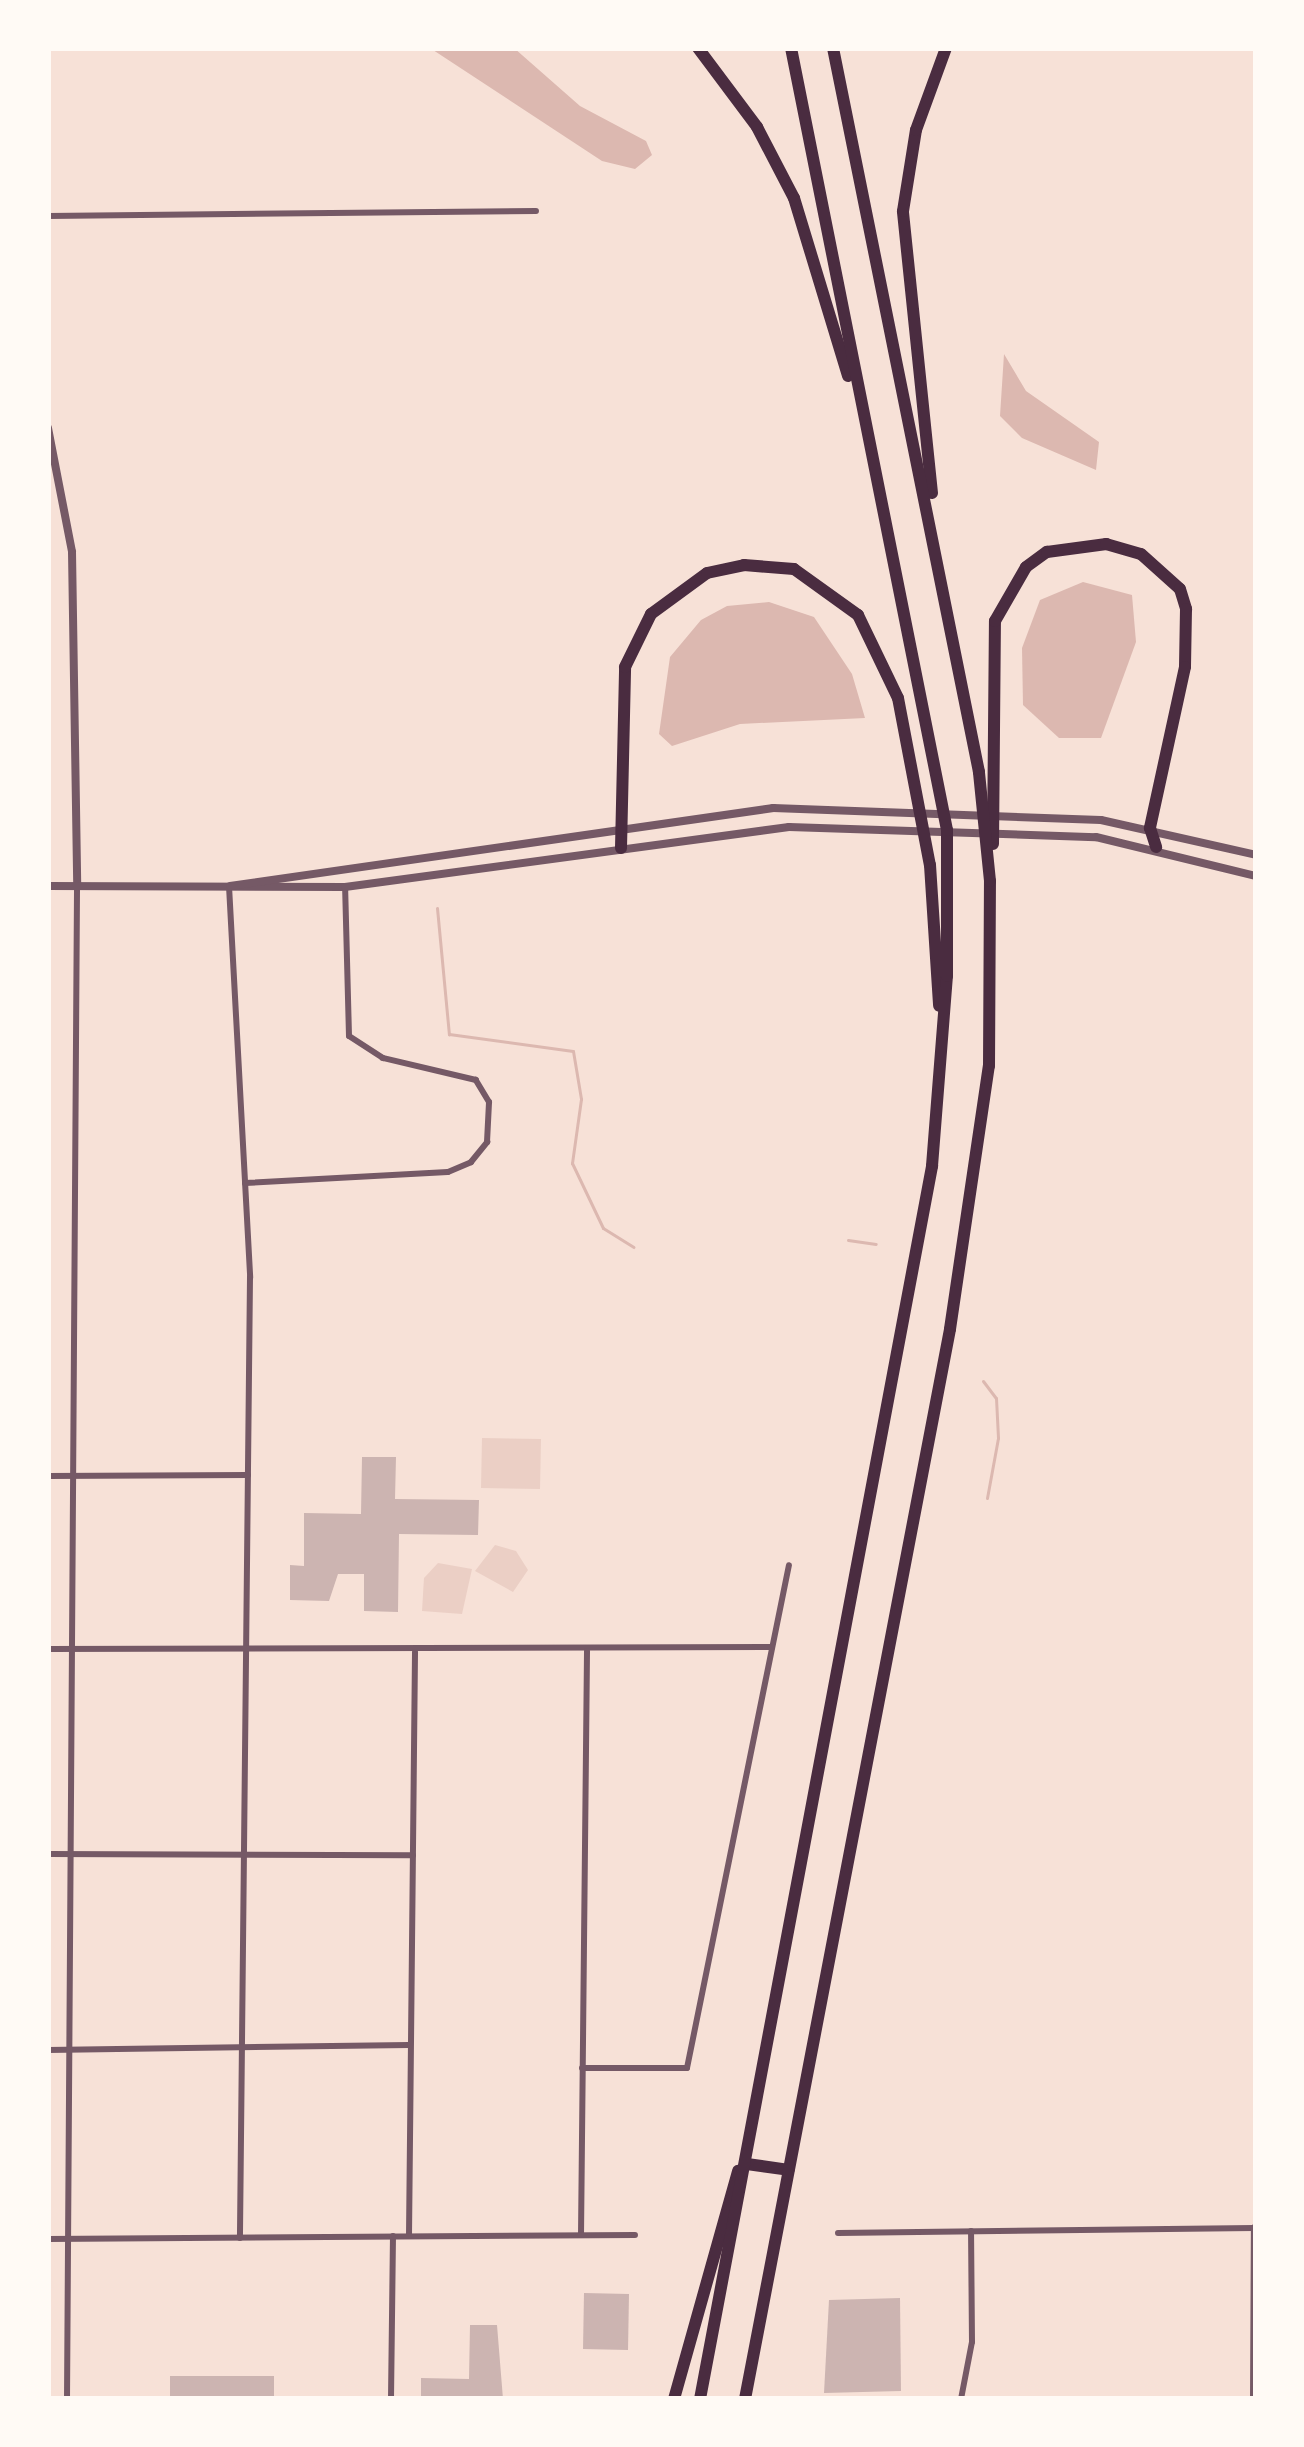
<!DOCTYPE html>
<html>
<head>
<meta charset="utf-8">
<style>
	body { margin:0 }
	#map { position:relative; width:1304px; height:2447px; overflow:hidden; background:#f7e1d7; font-family:Inter,sans-serif }
	div>[style] { position:absolute }
	.green>* { inset:0; background:#ebcfc5 }
	.water>* { inset:0; background:#dcb8b0 }
	.stream>* { height:3px; margin:-1.5px; padding:0 1.5px; transform-origin:1.5px; border-radius:1.5px; background:#dcb8b0 }
	.building>* { inset:0; background:#ccb4b1 }
	.minor>* { height:6px; margin:-3px; padding:0 3px; transform-origin:3px; border-radius:3px; background:#755966 }
	.tertiary>* { height:8px; margin:-4px; padding:0 4px; transform-origin:4px; border-radius:4px; background:#755966 }
	.motorway>* { height:12px; margin:-6px; padding:0 6px; transform-origin:6px; border-radius:6px; background:#4a2c40 }
	span { translate:-50% -50%; white-space:nowrap; text-align:center; line-height:1.15; -webkit-text-stroke:9px #fffaf5; paint-order:stroke }
	.frame { position:absolute; inset:0; border:51px solid #fffaf5; pointer-events:none }
</style>
</head>
<body>
<div id="map">
	<div class="green">
		<div style="clip-path:polygon(482px 1438px,541px 1439px,540px 1489px,481px 1488px)"></div>
		<div style="clip-path:polygon(495px 1545px,516px 1551px,528px 1570px,513px 1592px,475px 1571px)"></div>
		<div style="clip-path:polygon(438px 1563px,472px 1569px,462px 1614px,422px 1611px,424px 1578px)"></div>
	</div>
	<div class="water">
		<div style="clip-path:polygon(430px 48px,514px 48px,580px 106px,646px 141px,652px 155px,635px 169px,602px 161px)"></div>
		<div style="clip-path:polygon(1004px 354px,1026px 391px,1099px 442px,1096px 470px,1022px 438px,1000px 416px)"></div>
		<div style="clip-path:polygon(1083px 582px,1132px 595px,1136px 642px,1101px 738px,1059px 738px,1023px 705px,1022px 648px,1040px 600px)"></div>
		<div style="clip-path:polygon(769px 602px,814px 617px,852px 674px,865px 718px,740px 724px,672px 746px,659px 734px,670px 657px,701px 620px,727px 606px)"></div>
	</div>
	<div class="stream">
		<div style="left:437px;top:908px;width:127px;rotate:84.6deg"></div>
		<div style="left:449px;top:1034px;width:125px;rotate:7.8deg"></div>
		<div style="left:573px;top:1051px;width:49px;rotate:80.5deg"></div>
		<div style="left:581px;top:1099px;width:65px;rotate:98deg"></div>
		<div style="left:572px;top:1163px;width:72px;rotate:64.5deg"></div>
		<div style="left:603px;top:1228px;width:36px;rotate:32deg"></div>
		<div style="left:848px;top:1240px;width:28px;rotate:8deg"></div>
		<div style="left:983px;top:1381px;width:21px;rotate:53deg"></div>
		<div style="left:996px;top:1398px;width:40px;rotate:87.1deg"></div>
		<div style="left:998px;top:1438px;width:61px;rotate:100.4deg"></div>
	</div>
	<div class="building">
		<div style="clip-path:polygon(362px 1457px,396px 1457px,395px 1499px,479px 1500px,478px 1535px,399px 1534px,398px 1612px,364px 1611px,364px 1574px,338px 1574px,329px 1601px,290px 1600px,290px 1565px,304px 1566px,304px 1513px,361px 1514px)"></div>
		<div style="clip-path:polygon(584px 2293px,629px 2294px,628px 2350px,583px 2349px)"></div>
		<div style="clip-path:polygon(900px 2298px,901px 2391px,824px 2393px,829px 2300px)"></div>
		<div style="clip-path:polygon(470px 2325px,497px 2325px,503px 2399px,421px 2399px,421px 2378px,469px 2379px)"></div>
		<div style="clip-path:polygon(170px 2376px,274px 2376px,274px 2398px,170px 2398px)"></div>
	</div>
	<div class="minor">
		<div style="left:48px;top:216px;width:488px;rotate:-0.6deg"></div>
		<div style="left:229px;top:886px;width:392px;rotate:86.9deg"></div>
		<div style="left:250px;top:1277px;width:961px;rotate:90.6deg"></div>
		<div style="left:245px;top:1183px;width:203px;rotate:-3.1deg"></div>
		<div style="left:448px;top:1172px;width:25px;rotate:-23deg"></div>
		<div style="left:471px;top:1162px;width:26px;rotate:-51deg"></div>
		<div style="left:487px;top:1142px;width:40px;rotate:-87.1deg"></div>
		<div style="left:489px;top:1102px;width:26px;rotate:-121deg"></div>
		<div style="left:476px;top:1080px;width:96px;rotate:-166.7deg"></div>
		<div style="left:383px;top:1058px;width:40px;rotate:-147.1deg"></div>
		<div style="left:349px;top:1036px;width:149px;rotate:-91.5deg"></div>
		<div style="left:48px;top:1476px;width:200px;rotate:-0.3deg"></div>
		<div style="left:48px;top:1649px;width:724px;rotate:-0.16deg"></div>
		<div style="left:48px;top:1854px;width:365px;rotate:0.2deg"></div>
		<div style="left:48px;top:2050px;width:361px;rotate:-0.8deg"></div>
		<div style="left:582px;top:2068px;width:105px"></div>
		<div style="left:687px;top:2068px;width:513px;rotate:-78.54deg"></div>
		<div style="left:838px;top:2233px;width:416px;rotate:-0.7deg"></div>
		<div style="left:581px;top:2235px;width:584px;rotate:-89.41deg"></div>
		<div style="left:409px;top:2236px;width:584px;rotate:-89.41deg"></div>
		<div style="left:48px;top:2239px;width:587px;rotate:-0.39deg"></div>
		<div style="left:67px;top:2399px;width:1514px;rotate:-89.62deg"></div>
		<div style="left:391px;top:2399px;width:163px;rotate:-89.3deg"></div>
		<div style="left:961px;top:2399px;width:58px;rotate:-79.1deg"></div>
		<div style="left:972px;top:2342px;width:111px;rotate:-90.5deg"></div>
	</div>
	<div class="tertiary">
		<div style="left:48px;top:428px;width:126px;rotate:79deg"></div>
		<div style="left:72px;top:552px;width:333px;rotate:89.1deg"></div>
		<div style="left:48px;top:886px;width:297px;rotate:0.2deg"></div>
		<div style="left:345px;top:887px;width:448px;rotate:-7.7deg"></div>
		<div style="left:789px;top:827px;width:307px;rotate:1.9deg"></div>
		<div style="left:1096px;top:837px;width:165px;rotate:13.7deg"></div>
		<div style="left:230px;top:886px;width:549px;rotate:-8.17deg"></div>
		<div style="left:773px;top:808px;width:328px;rotate:2.1deg"></div>
		<div style="left:1101px;top:820px;width:159px;rotate:12.7deg"></div>
		<div style="left:1254px;top:2399px;width:171px;rotate:-89.7deg"></div>
	</div>
	<div class="motorway">
		<div style="left:698px;top:48px;width:99px;rotate:53.2deg"></div>
		<div style="left:757px;top:127px;width:80px;rotate:62.5deg"></div>
		<div style="left:794px;top:198px;width:186px;rotate:73.1deg"></div>
		<div style="left:932px;top:493px;width:283px;rotate:-95.9deg"></div>
		<div style="left:903px;top:211px;width:82px;rotate:-80.9deg"></div>
		<div style="left:916px;top:130px;width:87px;rotate:-69.9deg"></div>
		<div style="left:993px;top:844px;width:223px;rotate:-89.5deg"></div>
		<div style="left:995px;top:621px;width:62px;rotate:-60.1deg"></div>
		<div style="left:1026px;top:567px;width:26px;rotate:-36deg"></div>
		<div style="left:1047px;top:552px;width:60px;rotate:-7.7deg"></div>
		<div style="left:1106px;top:544px;width:36px;rotate:16deg"></div>
		<div style="left:1141px;top:554px;width:52px;rotate:41.9deg"></div>
		<div style="left:1180px;top:589px;width:21px;rotate:73deg"></div>
		<div style="left:1186px;top:609px;width:58px;rotate:91deg"></div>
		<div style="left:1185px;top:667px;width:165px;rotate:102.3deg"></div>
		<div style="left:1150px;top:828px;width:20px;rotate:72deg"></div>
		<div style="left:621px;top:848px;width:181px;rotate:-88.7deg"></div>
		<div style="left:625px;top:667px;width:59px;rotate:-63.9deg"></div>
		<div style="left:651px;top:614px;width:69px;rotate:-36.2deg"></div>
		<div style="left:707px;top:573px;width:38px;rotate:-12deg"></div>
		<div style="left:744px;top:565px;width:50px;rotate:4.6deg"></div>
		<div style="left:794px;top:569px;width:79px;rotate:35.7deg"></div>
		<div style="left:858px;top:615px;width:92px;rotate:64.3deg"></div>
		<div style="left:898px;top:698px;width:170px;rotate:79.2deg"></div>
		<div style="left:930px;top:865px;width:141px;rotate:86.3deg"></div>
		<div style="left:747px;top:2164px;width:42px;rotate:8.1deg"></div>
		<div style="left:674px;top:2399px;width:237px;rotate:-74.3deg"></div>
		<div style="left:700px;top:2399px;width:1255px;rotate:-79.34deg"></div>
		<div style="left:932px;top:1166px;width:191px;rotate:-85.5deg"></div>
		<div style="left:947px;top:976px;width:146px;rotate:-90deg"></div>
		<div style="left:947px;top:830px;width:797px;rotate:-101.28deg"></div>
		<div style="left:745px;top:2399px;width:1089px;rotate:-79.15deg"></div>
		<div style="left:950px;top:1329px;width:266px;rotate:-81.6deg"></div>
		<div style="left:989px;top:1066px;width:185px;rotate:-89.7deg"></div>
		<div style="left:990px;top:881px;width:110px;rotate:-95.8deg"></div>
		<div style="left:979px;top:772px;width:739px;rotate:-101.4deg"></div>
	</div>
	<div class="frame"></div>
</div>
</body>
</html>
